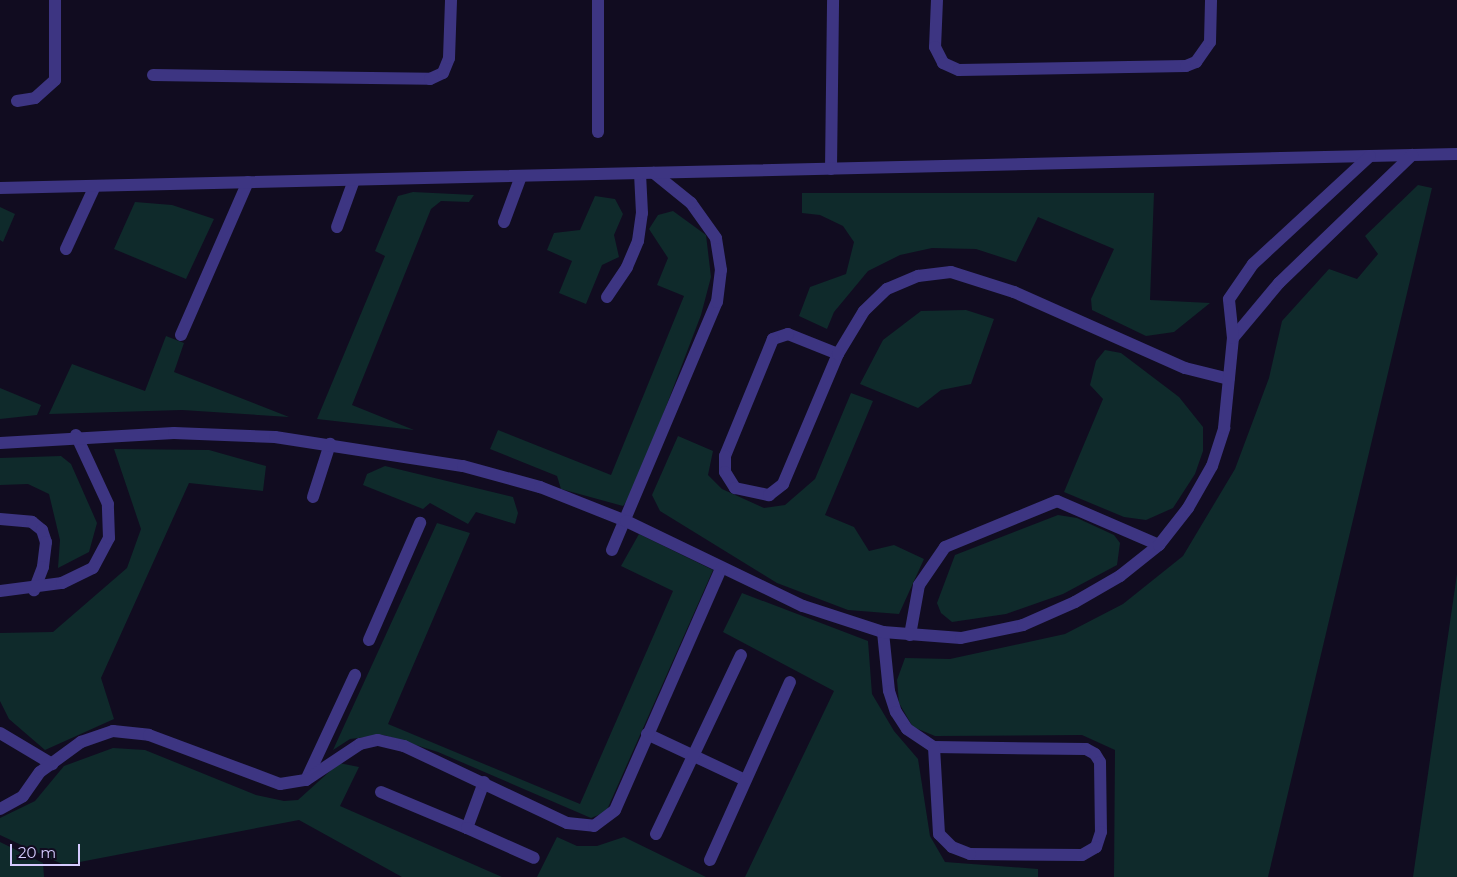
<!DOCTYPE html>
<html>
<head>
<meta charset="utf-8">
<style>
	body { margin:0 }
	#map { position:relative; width:1457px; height:877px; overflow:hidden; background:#110c20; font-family:Montserrat,sans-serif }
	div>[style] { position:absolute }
	.green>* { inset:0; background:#0f2a2b }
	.service>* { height:12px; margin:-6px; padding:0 6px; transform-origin:6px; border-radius:6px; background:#3d3582 }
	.minor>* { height:12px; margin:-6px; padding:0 6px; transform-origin:6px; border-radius:6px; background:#3d3582 }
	span { translate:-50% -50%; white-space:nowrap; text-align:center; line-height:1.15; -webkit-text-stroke:4px #110c20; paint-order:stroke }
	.scale { position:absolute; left:10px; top:844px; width:70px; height:22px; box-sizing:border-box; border:2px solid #d5cbff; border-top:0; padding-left:6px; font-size:15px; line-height:18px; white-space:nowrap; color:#d5cbff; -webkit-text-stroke:4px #110c20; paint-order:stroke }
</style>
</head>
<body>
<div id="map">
	<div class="green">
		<div style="clip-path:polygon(1418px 185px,1432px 188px,1268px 877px,1114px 877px,1115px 750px,1082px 735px,935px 736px,913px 727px,899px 703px,897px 680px,905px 658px,950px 659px,1065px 634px,1123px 604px,1183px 556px,1235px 469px,1269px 378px,1282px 321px,1329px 269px,1357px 279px,1378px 254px,1365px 236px)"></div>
		<div style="clip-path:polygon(413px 192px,474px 195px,469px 202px,441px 201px,431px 209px,352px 405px,414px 430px,317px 419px,385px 256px,375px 251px,398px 196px)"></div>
		<div style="clip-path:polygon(802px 193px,1154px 193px,1150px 300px,1210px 303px,1174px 332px,1146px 336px,1092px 310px,1091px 299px,1114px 249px,1038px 217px,1016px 262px,976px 249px,932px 248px,900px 255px,868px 271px,834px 312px,827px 329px,799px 316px,810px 287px,846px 274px,854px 242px,843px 226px,820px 215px,802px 213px)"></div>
		<div style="clip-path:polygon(595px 196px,615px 199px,623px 214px,614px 235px,619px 257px,602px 265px,586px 304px,559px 293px,572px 261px,547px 250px,554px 233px,580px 230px)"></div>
		<div style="clip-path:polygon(135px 202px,172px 205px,214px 219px,186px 279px,114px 249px)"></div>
		<div style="clip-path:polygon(0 207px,15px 214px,3px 242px,0 240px)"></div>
		<div style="clip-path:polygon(673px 211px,706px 235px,711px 277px,701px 315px,633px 493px,623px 506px,561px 489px,557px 476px,490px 449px,498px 430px,611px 475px,684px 296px,657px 285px,668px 258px,649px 229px,658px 215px)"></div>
		<div style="clip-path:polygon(966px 310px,994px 319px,971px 384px,941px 390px,918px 408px,860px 384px,883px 340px,921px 311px)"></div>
		<div style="clip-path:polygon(166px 336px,184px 343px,174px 372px,289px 417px,182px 410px,49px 414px,72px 364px,145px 391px)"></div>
		<div style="clip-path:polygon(1105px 350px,1121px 353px,1179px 397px,1203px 427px,1203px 451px,1195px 474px,1173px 508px,1146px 520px,1124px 517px,1064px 492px,1103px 399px,1090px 385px,1096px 361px)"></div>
		<div style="clip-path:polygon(0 388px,41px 405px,37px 415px,0 419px)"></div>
		<div style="clip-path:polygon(851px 393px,873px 401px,825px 515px,854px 527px,869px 551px,894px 545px,924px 559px,899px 614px,848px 610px,777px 583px,660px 511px,652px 495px,678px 436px,713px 451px,708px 475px,722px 489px,764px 508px,785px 505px,815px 479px)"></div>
		<div style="clip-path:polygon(114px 449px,209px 450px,266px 466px,263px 491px,189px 483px,101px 678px,114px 719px,45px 750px,9px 719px,0 701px,0 633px,53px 632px,127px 568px,141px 529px)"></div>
		<div style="clip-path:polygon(61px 456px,71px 464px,97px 523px,89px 552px,58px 568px,60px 540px,49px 494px,28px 484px,0 485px,0 458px)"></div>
		<div style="clip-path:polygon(385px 466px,513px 497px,518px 513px,515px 524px,476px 512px,468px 524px,430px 503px,423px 509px,363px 485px,367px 474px)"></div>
		<div style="clip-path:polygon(1058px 515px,1077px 518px,1114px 535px,1120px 543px,1117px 565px,1063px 594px,1006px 614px,952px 622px,941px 613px,937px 603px,955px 555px)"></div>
		<div style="clip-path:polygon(437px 523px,470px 533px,388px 724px,580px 804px,673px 591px,621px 566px,639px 534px,713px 570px,606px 812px,591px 818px,438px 752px,384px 735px,350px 739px,333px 750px)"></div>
		<div style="clip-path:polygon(1457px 574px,1457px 877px,1413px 877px)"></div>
		<div style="clip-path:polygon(742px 593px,868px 641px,872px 694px,894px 731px,918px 759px,930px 836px,945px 862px,1038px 869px,1038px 877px,745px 877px,834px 691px,723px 632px)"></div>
		<div style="clip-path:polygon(113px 748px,145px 750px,256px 795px,284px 801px,298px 800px,339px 763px,359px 767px,340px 806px,502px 877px,402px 877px,299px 820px,64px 865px,0 835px,0 818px,35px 801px,64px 766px)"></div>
		<div style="clip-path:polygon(557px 837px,577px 846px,597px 846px,624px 837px,706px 877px,537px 877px)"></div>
		<div style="clip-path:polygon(0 842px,43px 863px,44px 877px,0 877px)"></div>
	</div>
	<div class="service">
		<div style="left:598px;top:0;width:132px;rotate:90deg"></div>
		<div style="left:937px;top:0;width:47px;rotate:92.4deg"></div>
		<div style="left:935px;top:47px;width:18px;rotate:63deg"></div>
		<div style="left:943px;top:63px;width:17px;rotate:24deg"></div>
		<div style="left:959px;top:70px;width:227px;rotate:-1deg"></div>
		<div style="left:1186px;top:66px;width:11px;rotate:-22deg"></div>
		<div style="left:1196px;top:62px;width:24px;rotate:-55deg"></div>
		<div style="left:1210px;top:42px;width:42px;rotate:-88.6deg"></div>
		<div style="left:153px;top:75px;width:277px;rotate:0.8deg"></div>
		<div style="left:430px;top:79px;width:14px;rotate:-25deg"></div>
		<div style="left:443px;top:73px;width:16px;rotate:-68deg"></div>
		<div style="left:449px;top:58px;width:58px;rotate:-88deg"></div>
		<div style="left:17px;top:101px;width:18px;rotate:-9deg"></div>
		<div style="left:35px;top:98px;width:27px;rotate:-42deg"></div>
		<div style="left:55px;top:80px;width:80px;rotate:-90deg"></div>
		<div style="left:504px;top:222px;width:49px;rotate:-69.7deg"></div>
		<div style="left:337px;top:227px;width:50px;rotate:-70.1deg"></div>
		<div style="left:66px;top:249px;width:69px;rotate:-65.3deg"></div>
		<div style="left:607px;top:297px;width:36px;rotate:-56deg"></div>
		<div style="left:627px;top:267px;width:28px;rotate:-67deg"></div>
		<div style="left:638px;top:241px;width:28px;rotate:-82deg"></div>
		<div style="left:642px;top:213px;width:40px;rotate:-92.9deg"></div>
		<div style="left:181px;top:335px;width:167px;rotate:-66.4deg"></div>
		<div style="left:838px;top:354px;width:54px;rotate:-158.2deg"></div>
		<div style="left:788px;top:334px;width:16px;rotate:162deg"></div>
		<div style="left:773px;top:339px;width:126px;rotate:112.3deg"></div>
		<div style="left:725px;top:456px;width:16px;rotate:90deg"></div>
		<div style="left:725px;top:472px;width:19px;rotate:58deg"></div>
		<div style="left:735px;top:488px;width:35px;rotate:12deg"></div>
		<div style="left:769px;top:495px;width:18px;rotate:-38deg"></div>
		<div style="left:783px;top:484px;width:141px;rotate:-67.1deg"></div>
		<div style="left:838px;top:354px;width:50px;rotate:-58.8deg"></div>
		<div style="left:864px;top:311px;width:32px;rotate:-44deg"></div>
		<div style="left:887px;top:289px;width:34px;rotate:-23deg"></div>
		<div style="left:918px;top:276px;width:33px;rotate:-7deg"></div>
		<div style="left:951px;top:272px;width:66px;rotate:17.6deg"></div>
		<div style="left:1014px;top:292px;width:187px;rotate:24deg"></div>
		<div style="left:1185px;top:368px;width:45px;rotate:14deg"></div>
		<div style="left:313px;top:497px;width:56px;rotate:-72.2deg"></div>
		<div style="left:0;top:519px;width:32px;rotate:5deg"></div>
		<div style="left:32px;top:522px;width:13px;rotate:39deg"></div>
		<div style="left:42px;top:530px;width:13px;rotate:72deg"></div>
		<div style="left:46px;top:542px;width:25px;rotate:97deg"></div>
		<div style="left:43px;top:567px;width:25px;rotate:111deg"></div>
		<div style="left:612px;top:550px;width:269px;rotate:-67.1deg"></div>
		<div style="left:717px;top:302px;width:32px;rotate:-83deg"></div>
		<div style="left:721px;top:270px;width:32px;rotate:-99deg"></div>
		<div style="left:716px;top:238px;width:43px;rotate:-125.5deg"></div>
		<div style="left:691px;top:203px;width:48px;rotate:-141deg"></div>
		<div style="left:0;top:591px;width:63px;rotate:-7.4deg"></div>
		<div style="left:62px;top:583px;width:34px;rotate:-26deg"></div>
		<div style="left:93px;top:568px;width:34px;rotate:-62deg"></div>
		<div style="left:109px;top:538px;width:34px;rotate:-92deg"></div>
		<div style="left:108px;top:504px;width:76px;rotate:-114.9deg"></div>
		<div style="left:883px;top:632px;width:59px;rotate:84.2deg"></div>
		<div style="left:889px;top:691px;width:22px;rotate:72deg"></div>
		<div style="left:896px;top:712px;width:20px;rotate:57deg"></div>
		<div style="left:907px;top:729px;width:32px;rotate:34deg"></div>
		<div style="left:934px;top:747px;width:152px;rotate:0.8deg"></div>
		<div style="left:1086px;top:749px;width:10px;rotate:29deg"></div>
		<div style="left:1095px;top:754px;width:9px;rotate:58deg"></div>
		<div style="left:1100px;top:762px;width:70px;rotate:89.2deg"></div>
		<div style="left:1101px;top:832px;width:16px;rotate:108deg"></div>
		<div style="left:1096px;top:847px;width:16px;rotate:150deg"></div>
		<div style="left:1082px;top:855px;width:112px;rotate:-179.5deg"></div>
		<div style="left:970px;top:854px;width:19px;rotate:-159deg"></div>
		<div style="left:952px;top:847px;width:18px;rotate:-135deg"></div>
		<div style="left:939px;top:834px;width:87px;rotate:-93.3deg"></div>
		<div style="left:910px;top:635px;width:51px;rotate:-79.8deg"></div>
		<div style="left:919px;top:585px;width:46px;rotate:-55.6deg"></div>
		<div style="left:945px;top:547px;width:121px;rotate:-22.3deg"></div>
		<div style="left:1057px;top:501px;width:111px;rotate:23.3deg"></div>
		<div style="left:369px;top:640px;width:128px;rotate:-66.4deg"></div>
		<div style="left:0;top:733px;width:61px;rotate:30.8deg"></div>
		<div style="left:647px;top:734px;width:108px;rotate:25.1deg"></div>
		<div style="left:306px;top:780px;width:116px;rotate:-65deg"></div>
		<div style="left:381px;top:792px;width:93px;rotate:22.7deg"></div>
		<div style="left:467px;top:828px;width:49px;rotate:-69.7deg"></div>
		<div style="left:467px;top:828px;width:73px;rotate:24.1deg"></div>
		<div style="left:656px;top:834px;width:198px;rotate:-64.6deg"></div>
		<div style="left:710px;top:860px;width:195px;rotate:-65.8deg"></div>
	</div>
	<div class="minor">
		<div style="left:831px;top:169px;width:169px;rotate:-89.3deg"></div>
		<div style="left:0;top:188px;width:1457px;rotate:-1.34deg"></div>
		<div style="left:1233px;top:338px;width:72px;rotate:-50.1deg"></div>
		<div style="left:1279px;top:283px;width:185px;rotate:-43.9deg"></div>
		<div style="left:0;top:443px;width:174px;rotate:-3.3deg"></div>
		<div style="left:174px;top:433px;width:101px;rotate:2.3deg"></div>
		<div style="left:275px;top:437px;width:190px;rotate:8.8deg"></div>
		<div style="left:463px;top:466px;width:80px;rotate:15.3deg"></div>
		<div style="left:540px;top:487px;width:92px;rotate:21.6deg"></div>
		<div style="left:626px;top:521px;width:196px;rotate:25.7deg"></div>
		<div style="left:803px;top:606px;width:84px;rotate:18deg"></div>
		<div style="left:883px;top:632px;width:78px;rotate:4.4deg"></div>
		<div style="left:961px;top:638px;width:63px;rotate:-11.8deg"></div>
		<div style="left:1023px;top:625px;width:57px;rotate:-23.9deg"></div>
		<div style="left:1075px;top:602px;width:52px;rotate:-30deg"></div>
		<div style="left:1120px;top:576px;width:50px;rotate:-38.5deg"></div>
		<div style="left:1159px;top:545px;width:47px;rotate:-51.9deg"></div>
		<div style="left:1188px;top:508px;width:48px;rotate:-60.3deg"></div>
		<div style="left:1212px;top:466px;width:40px;rotate:-72deg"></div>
		<div style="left:1224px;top:428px;width:90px;rotate:-84.3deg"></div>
		<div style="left:1233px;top:338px;width:39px;rotate:-96deg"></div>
		<div style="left:1229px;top:299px;width:42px;rotate:-55.6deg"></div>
		<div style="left:1253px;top:264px;width:159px;rotate:-42.7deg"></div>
		<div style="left:0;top:809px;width:26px;rotate:-29deg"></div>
		<div style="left:23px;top:796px;width:29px;rotate:-55deg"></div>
		<div style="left:40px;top:772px;width:51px;rotate:-36.2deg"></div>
		<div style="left:81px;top:742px;width:34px;rotate:-19deg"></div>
		<div style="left:113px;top:731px;width:36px;rotate:6deg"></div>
		<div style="left:149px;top:735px;width:140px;rotate:20.5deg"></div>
		<div style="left:280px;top:784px;width:26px;rotate:-9deg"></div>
		<div style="left:306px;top:780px;width:65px;rotate:-33.7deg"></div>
		<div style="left:360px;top:744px;width:18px;rotate:-13deg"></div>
		<div style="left:378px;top:740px;width:27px;rotate:13deg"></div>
		<div style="left:404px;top:746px;width:180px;rotate:25.3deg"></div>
		<div style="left:567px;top:823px;width:27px;rotate:6deg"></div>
		<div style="left:594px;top:826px;width:26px;rotate:-37deg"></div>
		<div style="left:615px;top:810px;width:264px;rotate:-66.3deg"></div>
	</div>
	<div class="scale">20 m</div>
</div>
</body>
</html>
